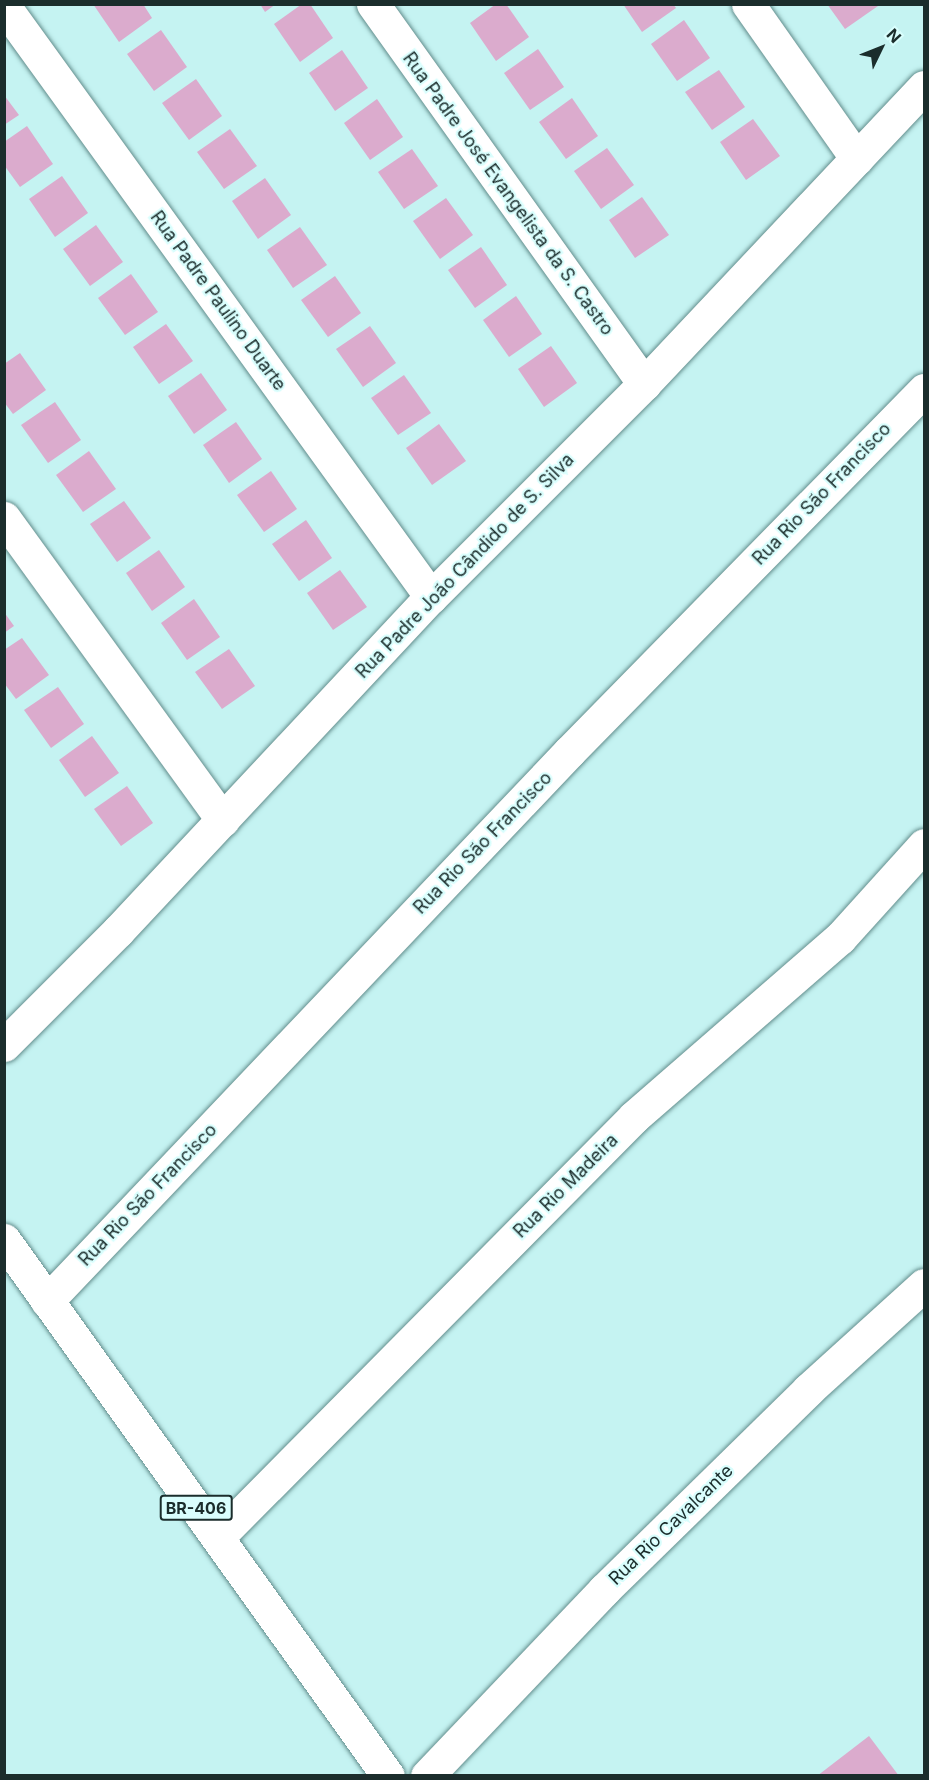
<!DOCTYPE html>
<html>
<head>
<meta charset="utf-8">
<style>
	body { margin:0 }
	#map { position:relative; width:929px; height:1780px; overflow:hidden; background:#c5f3f2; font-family:Inter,sans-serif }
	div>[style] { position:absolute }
	.building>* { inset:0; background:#dbabcd }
	.roads { filter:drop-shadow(0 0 2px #628d8c) drop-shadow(0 0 2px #628d8c) }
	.minor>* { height:33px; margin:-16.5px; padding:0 16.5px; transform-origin:16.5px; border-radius:16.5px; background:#fff }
	.major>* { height:33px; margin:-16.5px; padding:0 16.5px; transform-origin:16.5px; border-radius:16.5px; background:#fff }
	span { translate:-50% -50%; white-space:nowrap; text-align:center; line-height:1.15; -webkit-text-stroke:4.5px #d9fefd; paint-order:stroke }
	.shield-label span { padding:2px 4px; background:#d9fefd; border:2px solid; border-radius:4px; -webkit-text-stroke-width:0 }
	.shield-label { font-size:16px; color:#1b2d2c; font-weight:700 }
	.street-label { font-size:18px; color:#1b2d2c }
	.frame { position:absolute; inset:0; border:6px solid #1b2d2c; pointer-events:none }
	.north { position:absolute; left:851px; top:18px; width:60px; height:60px; -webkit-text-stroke:4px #d9fefd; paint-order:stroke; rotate:47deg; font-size:16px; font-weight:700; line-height:24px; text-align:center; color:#1b2d2c }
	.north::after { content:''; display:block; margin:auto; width:21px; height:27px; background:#1b2d2c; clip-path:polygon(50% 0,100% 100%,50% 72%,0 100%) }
</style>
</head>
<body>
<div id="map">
	<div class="building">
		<div style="clip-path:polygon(93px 4px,143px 4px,152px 18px,119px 42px)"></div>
		<div style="clip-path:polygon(260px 4px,276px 4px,265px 12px)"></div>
		<div style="clip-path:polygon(302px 4px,310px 4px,333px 38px,300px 62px,274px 24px)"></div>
		<div style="clip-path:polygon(496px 4px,506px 4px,529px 37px,496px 61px,470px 23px)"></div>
		<div style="clip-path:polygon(623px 4px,673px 4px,676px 8px,642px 32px)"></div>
		<div style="clip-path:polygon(827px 4px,877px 4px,878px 6px,845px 29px)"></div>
		<div style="clip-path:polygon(684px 20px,710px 58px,677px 81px,651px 44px)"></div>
		<div style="clip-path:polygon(161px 30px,187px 67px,154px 91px,127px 54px)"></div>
		<div style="clip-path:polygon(538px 49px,564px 87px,530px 110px,504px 73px)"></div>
		<div style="clip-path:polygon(342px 50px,368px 88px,335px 111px,309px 73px)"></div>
		<div style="clip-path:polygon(719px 70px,745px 107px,712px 130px,685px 92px)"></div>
		<div style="clip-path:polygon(196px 79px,222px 116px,189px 140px,162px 103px)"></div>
		<div style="clip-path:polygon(4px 95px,19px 115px,4px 125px)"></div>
		<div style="clip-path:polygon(572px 98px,598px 136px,566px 159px,539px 122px)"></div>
		<div style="clip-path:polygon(377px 99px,403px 137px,370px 160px,344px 123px)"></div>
		<div style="clip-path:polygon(753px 119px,780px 156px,746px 180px,720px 142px)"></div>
		<div style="clip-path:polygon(27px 126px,53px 164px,20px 187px,4px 165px,4px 142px)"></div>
		<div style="clip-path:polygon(230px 129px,257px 166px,224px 189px,197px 152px)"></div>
		<div style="clip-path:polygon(607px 148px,634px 185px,601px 209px,574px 171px)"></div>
		<div style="clip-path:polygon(412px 149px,438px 186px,404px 209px,378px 172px)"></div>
		<div style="clip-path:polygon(62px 176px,88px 213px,55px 237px,29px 199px)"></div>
		<div style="clip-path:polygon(265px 178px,291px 215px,258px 239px,232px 201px)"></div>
		<div style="clip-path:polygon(642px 197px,669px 235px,635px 258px,609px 220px)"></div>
		<div style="clip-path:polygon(446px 198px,473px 235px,440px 259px,413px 221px)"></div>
		<div style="clip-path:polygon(96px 225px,123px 262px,90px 286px,63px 249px)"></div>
		<div style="clip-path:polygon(300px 227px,327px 265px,293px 288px,267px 250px)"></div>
		<div style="clip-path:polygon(481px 247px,507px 285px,475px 308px,448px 270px)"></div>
		<div style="clip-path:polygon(131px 274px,158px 312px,125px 335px,98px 298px)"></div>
		<div style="clip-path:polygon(335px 276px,361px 313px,328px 337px,301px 300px)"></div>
		<div style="clip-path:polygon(516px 296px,542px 334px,509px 357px,483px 320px)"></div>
		<div style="clip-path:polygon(166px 324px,193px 361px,159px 384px,133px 347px)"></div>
		<div style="clip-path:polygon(370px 326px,396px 363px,363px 387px,336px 349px)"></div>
		<div style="clip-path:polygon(551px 346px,577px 383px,544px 407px,518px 369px)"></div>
		<div style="clip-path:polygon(20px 353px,46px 390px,13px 414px,4px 402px,4px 364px)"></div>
		<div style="clip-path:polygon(201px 373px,227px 410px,194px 434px,168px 396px)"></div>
		<div style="clip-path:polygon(404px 375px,431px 413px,398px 435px,371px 398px)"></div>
		<div style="clip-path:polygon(55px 402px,81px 440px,48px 463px,21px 425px)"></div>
		<div style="clip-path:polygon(236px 422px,262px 459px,229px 483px,203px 445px)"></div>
		<div style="clip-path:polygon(439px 424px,466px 461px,432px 485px,406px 448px)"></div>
		<div style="clip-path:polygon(89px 451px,116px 489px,83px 512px,56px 475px)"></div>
		<div style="clip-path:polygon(271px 471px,297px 509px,264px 532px,237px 495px)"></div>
		<div style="clip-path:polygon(124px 501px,151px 538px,117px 562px,90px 524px)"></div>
		<div style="clip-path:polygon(306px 520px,332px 558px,299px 581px,272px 544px)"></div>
		<div style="clip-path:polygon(159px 550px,185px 587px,152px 611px,126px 573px)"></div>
		<div style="clip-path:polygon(340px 570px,367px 607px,333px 630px,307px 593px)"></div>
		<div style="clip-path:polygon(194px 599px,220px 637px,187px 660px,161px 623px)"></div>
		<div style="clip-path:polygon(4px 612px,14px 626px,4px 633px)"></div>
		<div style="clip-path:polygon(22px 638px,49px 675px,16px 699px,4px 683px,4px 650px)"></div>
		<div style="clip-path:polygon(229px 649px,255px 686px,222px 709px,195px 672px)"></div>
		<div style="clip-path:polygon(58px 687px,84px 724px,51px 748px,24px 710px)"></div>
		<div style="clip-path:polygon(92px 736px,119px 773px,85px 797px,59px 760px)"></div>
		<div style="clip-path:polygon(127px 786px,153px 823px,121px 846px,94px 809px)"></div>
		<div style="clip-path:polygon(869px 1736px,899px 1776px,817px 1776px)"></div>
	</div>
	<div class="roads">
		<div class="minor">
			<div style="left:373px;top:4px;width:467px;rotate:54.5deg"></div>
			<div style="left:748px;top:4px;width:189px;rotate:54.9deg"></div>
			<div style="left:4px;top:6px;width:729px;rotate:54.15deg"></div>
			<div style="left:4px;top:518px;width:373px;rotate:54.1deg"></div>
			<div style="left:4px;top:1045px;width:161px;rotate:-45deg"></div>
			<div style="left:118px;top:931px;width:458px;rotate:-46.9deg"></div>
			<div style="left:431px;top:597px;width:301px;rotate:-45deg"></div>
			<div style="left:644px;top:384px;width:408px;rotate:-46.7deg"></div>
			<div style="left:47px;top:1301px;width:758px;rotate:-46.44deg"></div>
			<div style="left:569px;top:752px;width:507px;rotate:-45.56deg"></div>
			<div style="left:218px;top:1537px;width:591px;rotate:-45.27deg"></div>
			<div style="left:634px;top:1117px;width:273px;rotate:-41deg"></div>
			<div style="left:840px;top:938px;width:125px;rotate:-47.9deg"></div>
			<div style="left:427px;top:1776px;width:257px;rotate:-46.4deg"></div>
			<div style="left:604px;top:1590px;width:286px;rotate:-44.4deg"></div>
			<div style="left:808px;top:1390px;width:156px;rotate:-42.2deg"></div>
		</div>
		<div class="major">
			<div style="left:4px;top:1240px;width:659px;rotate:54.38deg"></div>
		</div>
	</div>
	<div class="shield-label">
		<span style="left:196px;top:1508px">BR-406</span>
	</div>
	<div class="street-label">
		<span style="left:508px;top:194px;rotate:54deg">Rua Padre José Evangelista da S. Castro</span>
		<span style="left:218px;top:301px;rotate:54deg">Rua Padre Paulino Duarte</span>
		<span style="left:822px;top:494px;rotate:-46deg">Rua Rio São Francisco</span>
		<span style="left:465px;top:566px;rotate:-46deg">Rua Padre João Cândido de S. Silva</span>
		<span style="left:483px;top:843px;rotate:-46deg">Rua Rio São Francisco</span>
		<span style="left:566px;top:1186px;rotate:-45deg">Rua Rio Madeira</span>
		<span style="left:148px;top:1195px;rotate:-46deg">Rua Rio São Francisco</span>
		<span style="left:671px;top:1525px;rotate:-44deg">Rua Rio Cavalcante</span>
	</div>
	<div class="frame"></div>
	<div class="north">N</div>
</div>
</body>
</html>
